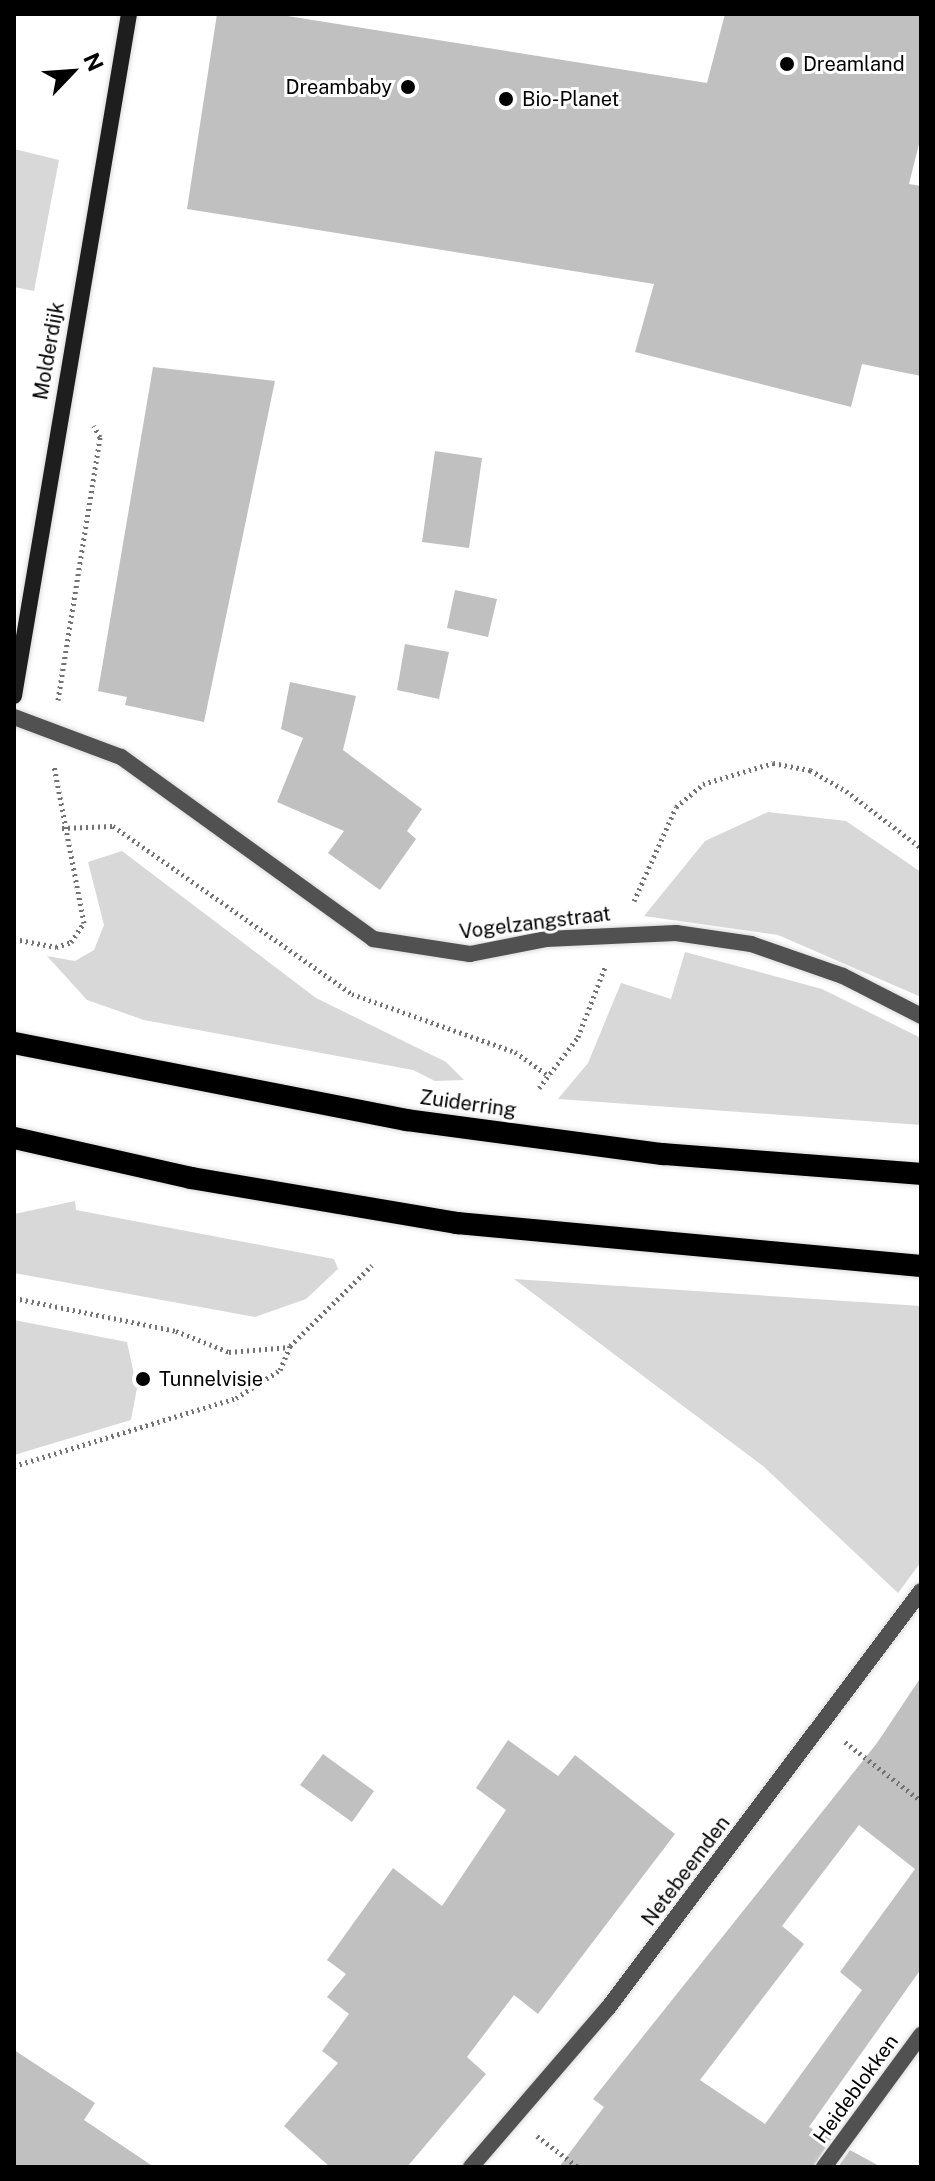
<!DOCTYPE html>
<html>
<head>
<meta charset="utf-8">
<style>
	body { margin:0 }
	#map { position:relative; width:935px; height:2181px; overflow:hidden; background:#fff; font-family:"Public Sans",sans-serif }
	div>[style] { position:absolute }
	.green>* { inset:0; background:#d8d8d8 }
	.building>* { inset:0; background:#c0c0c0 }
	.path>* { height:5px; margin-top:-2.5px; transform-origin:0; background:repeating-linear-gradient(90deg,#737373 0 2px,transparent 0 6px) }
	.roads { filter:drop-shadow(0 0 2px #dbdbdb) drop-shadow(0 0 2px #dbdbdb) }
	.minor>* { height:16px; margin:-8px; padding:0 8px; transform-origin:8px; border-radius:8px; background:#515151 }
	.secondary>* { height:16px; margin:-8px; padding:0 8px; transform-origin:8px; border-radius:8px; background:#1e1e1e }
	.trunk>* { height:22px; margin:-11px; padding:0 11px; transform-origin:11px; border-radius:11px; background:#000 }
	.dots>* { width:22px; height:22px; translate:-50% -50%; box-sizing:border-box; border:4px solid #fff; border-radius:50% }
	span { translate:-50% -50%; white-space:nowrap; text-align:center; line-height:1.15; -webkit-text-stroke:6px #fff; paint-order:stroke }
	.poi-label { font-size:20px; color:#000 }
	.left { translate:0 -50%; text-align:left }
	.right { translate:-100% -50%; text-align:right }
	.street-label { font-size:20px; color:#000 }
	.frame { position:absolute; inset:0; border:16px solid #000; pointer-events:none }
	.north { position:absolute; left:32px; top:32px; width:80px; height:80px; -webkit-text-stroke:6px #fff; paint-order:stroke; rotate:65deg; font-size:22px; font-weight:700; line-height:32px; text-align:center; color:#000 }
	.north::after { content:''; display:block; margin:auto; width:28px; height:36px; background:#000; clip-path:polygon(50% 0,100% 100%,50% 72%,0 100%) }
</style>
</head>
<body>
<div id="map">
	<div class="green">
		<div style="clip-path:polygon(14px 149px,59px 160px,34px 291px,14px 287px)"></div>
		<div style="clip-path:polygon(768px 812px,846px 821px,921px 872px,921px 997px,778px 935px,644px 916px,705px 841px)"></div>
		<div style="clip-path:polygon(122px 851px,316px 998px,446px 1062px,464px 1080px,435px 1081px,413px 1070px,144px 1020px,87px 1000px,47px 956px,75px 961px,94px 950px,104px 925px,88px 862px)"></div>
		<div style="clip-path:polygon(685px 952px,822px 989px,921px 1038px,921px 1125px,558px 1099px,588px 1063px,621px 983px,671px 999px)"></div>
		<div style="clip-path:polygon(75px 1201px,76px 1210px,334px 1259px,338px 1269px,306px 1299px,255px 1317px,14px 1273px,14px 1214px)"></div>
		<div style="clip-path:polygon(514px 1279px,921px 1306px,921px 1562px,898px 1593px,763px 1466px)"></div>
		<div style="clip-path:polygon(14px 1320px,127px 1342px,137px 1388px,131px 1420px,14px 1455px)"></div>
	</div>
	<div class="building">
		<div style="clip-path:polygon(217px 14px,275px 14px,707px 83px,725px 14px,921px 14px,921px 136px,909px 184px,921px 186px,921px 376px,862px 364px,851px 407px,635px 352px,654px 284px,187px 209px)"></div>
		<div style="clip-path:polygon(153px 367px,275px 381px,204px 722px,125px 705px,127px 697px,98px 691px)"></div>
		<div style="clip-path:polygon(435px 451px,482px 458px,469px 548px,422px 542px)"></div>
		<div style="clip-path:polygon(455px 590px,497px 599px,488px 637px,447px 628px)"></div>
		<div style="clip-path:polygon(405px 644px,449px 652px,439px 699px,397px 690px)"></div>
		<div style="clip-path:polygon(290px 682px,356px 696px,343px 750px,422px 809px,407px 831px,416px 839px,380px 890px,328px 853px,344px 831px,277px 802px,303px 738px,281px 729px)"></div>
		<div style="clip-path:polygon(evenodd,921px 1677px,921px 1969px,809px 2127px,831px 2139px,813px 2167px,559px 2167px,604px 2107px,593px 2099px,877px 1743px,921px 1677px,859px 1825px,915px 1869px,840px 1972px,862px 1990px,765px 2124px,700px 2080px,804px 1944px,782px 1926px,859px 1825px)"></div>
		<div style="clip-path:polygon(508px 1740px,558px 1776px,575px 1755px,675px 1834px,538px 2014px,514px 1995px,467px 2057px,486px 2074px,407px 2167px,330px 2167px,284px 2126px,338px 2063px,322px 2051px,349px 2014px,327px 1997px,346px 1974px,327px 1960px,393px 1868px,442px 1906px,506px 1810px,476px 1788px)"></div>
		<div style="clip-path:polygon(323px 1754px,374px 1791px,352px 1822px,300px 1785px)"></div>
		<div style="clip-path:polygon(14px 2050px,95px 2103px,84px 2120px,154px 2167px,14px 2167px)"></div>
		<div style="clip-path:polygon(850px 2150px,881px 2167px,838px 2167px)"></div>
	</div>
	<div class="path">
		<div style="left:58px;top:700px;width:266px;rotate:-80.9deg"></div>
		<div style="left:100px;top:437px;width:13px;rotate:-119deg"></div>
		<div style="left:62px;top:828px;width:51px;rotate:-2.2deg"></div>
		<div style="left:113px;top:826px;width:292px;rotate:35.1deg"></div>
		<div style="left:352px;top:994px;width:173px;rotate:19.6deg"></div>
		<div style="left:515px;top:1052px;width:42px;rotate:35.2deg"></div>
		<div style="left:634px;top:901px;width:103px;rotate:-65.9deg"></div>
		<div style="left:676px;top:807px;width:35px;rotate:-40deg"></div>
		<div style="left:703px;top:784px;width:73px;rotate:-16.7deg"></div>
		<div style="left:773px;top:763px;width:38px;rotate:11deg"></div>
		<div style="left:810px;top:770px;width:42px;rotate:30.3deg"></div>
		<div style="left:846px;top:791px;width:94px;rotate:37.2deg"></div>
		<div style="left:14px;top:939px;width:43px;rotate:10.8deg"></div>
		<div style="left:56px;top:947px;width:16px;rotate:-18deg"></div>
		<div style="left:71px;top:942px;width:23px;rotate:-56deg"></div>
		<div style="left:84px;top:923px;width:161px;rotate:-100.8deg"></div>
		<div style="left:539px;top:1088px;width:64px;rotate:-52.6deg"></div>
		<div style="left:578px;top:1037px;width:75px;rotate:-68.9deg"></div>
		<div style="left:14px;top:1298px;width:165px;rotate:11.5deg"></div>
		<div style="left:176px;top:1331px;width:57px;rotate:21.6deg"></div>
		<div style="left:229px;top:1352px;width:60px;rotate:-4.8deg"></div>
		<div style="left:14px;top:1466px;width:232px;rotate:-17deg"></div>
		<div style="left:236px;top:1398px;width:52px;rotate:-32.5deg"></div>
		<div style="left:280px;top:1370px;width:26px;rotate:-67deg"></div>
		<div style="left:290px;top:1346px;width:115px;rotate:-44.6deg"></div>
		<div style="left:845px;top:1742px;width:96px;rotate:37.8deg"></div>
		<div style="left:537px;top:2136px;width:51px;rotate:37.1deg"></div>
	</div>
	<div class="roads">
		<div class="minor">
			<div style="left:14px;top:717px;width:114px;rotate:20.5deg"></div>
			<div style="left:121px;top:757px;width:311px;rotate:35.8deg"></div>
			<div style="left:373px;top:939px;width:98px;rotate:8.8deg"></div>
			<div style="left:470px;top:954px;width:77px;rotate:-11.2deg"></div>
			<div style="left:546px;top:939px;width:130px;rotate:-2.6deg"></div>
			<div style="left:676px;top:933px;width:76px;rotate:8.3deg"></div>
			<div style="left:751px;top:944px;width:97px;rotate:19.2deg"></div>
			<div style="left:843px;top:976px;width:88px;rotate:27.1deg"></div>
			<div style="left:471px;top:2167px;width:210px;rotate:-49.3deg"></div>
			<div style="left:608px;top:2008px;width:521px;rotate:-53.11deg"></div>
			<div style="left:824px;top:2167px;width:164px;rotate:-53.7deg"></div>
		</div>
		<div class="secondary">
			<div style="left:14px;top:696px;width:692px;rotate:-80.43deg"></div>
		</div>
		<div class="trunk">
			<div style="left:14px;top:1043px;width:400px;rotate:11.1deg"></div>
			<div style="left:407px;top:1120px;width:258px;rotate:7.6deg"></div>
			<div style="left:663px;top:1154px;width:259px;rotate:4.4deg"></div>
			<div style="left:14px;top:1138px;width:181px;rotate:12.7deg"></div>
			<div style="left:191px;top:1178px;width:270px;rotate:9.6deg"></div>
			<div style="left:457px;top:1223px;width:466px;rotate:5.3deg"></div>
		</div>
	</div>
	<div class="dots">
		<div style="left:787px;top:64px;background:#000"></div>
		<div style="left:408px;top:87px;background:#000"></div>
		<div style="left:506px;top:99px;background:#000"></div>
		<div style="left:143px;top:1379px;background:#000"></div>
	</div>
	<div class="poi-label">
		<span class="left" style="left:803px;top:64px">Dreamland</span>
		<span class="right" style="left:392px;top:87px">Dreambaby</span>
		<span class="left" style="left:522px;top:99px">Bio-Planet</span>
		<span class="left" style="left:159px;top:1379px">Tunnelvisie</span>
	</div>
	<div class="street-label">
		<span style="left:49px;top:351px;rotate:-80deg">Molderdijk</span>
		<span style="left:535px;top:923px;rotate:-7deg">Vogelzangstraat</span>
		<span style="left:468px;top:1104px;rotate:8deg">Zuiderring</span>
		<span style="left:686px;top:1871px;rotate:-53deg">Netebeemden</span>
		<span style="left:856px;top:2089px;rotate:-54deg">Heideblokken</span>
	</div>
	<div class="frame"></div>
	<div class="north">N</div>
</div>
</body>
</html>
